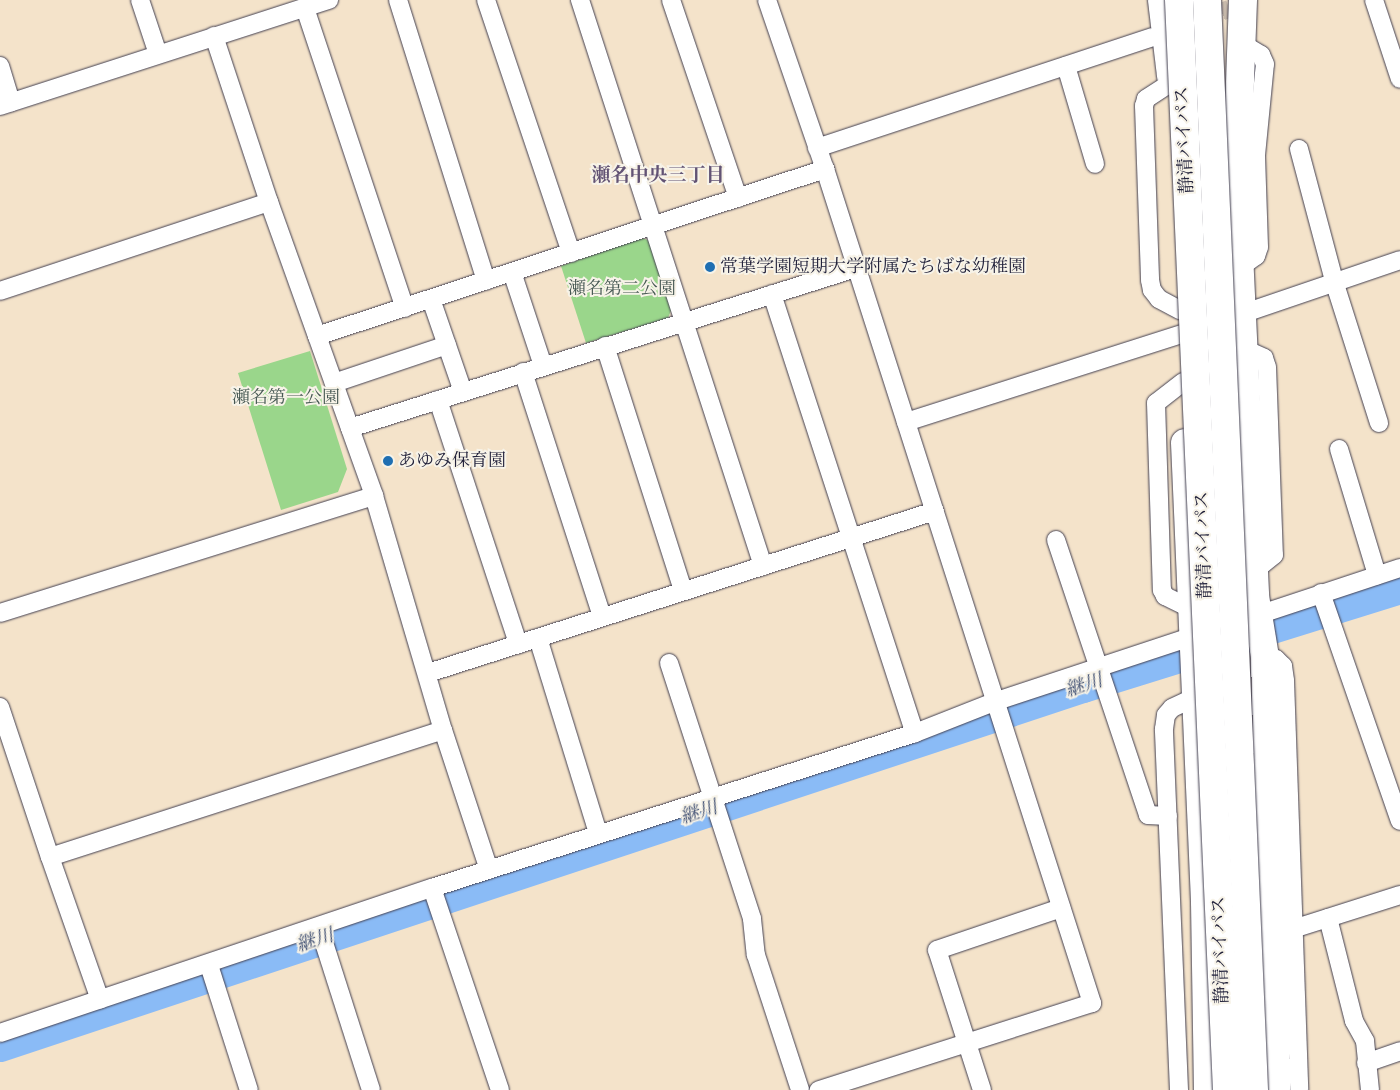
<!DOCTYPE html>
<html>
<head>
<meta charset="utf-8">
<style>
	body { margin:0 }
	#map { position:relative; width:1400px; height:1090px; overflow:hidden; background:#f4e3ca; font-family:"Libre Bodoni","Noto Serif JP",serif }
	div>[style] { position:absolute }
	.green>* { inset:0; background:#9ad68b }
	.river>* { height:34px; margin:-17px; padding:0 17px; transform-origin:17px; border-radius:17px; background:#8abbf6 }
	.minor-tunnel>* { height:18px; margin-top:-9px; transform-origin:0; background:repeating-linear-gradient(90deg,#cabcad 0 18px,transparent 0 27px) }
	.roads { filter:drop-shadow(0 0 1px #423f50) drop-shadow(0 0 1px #423f50) }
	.minor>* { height:18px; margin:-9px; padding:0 9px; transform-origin:9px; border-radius:9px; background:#fff }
	.trunk>* { height:28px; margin:-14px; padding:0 14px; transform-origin:14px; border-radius:14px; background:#fff }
	.bridges { filter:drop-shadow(0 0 1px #423f50) drop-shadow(0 0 1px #423f50) }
	.motorway-bridge>* { height:28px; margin:-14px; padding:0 14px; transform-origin:14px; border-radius:14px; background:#fff }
	.dots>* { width:14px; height:14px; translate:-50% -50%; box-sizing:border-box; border:2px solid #f7f3e8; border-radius:50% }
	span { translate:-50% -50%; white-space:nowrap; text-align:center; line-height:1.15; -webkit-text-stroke:4px #f7f3e8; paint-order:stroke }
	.street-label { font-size:18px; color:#22223b }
	.poi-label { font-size:18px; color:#22223b }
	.left { translate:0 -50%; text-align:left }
	.park-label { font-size:18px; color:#465853 }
	.neighbourhood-label { font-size:19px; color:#625374; font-weight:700 }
	.water-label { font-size:19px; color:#415073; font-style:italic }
</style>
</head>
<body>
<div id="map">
	<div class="green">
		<div style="clip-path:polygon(642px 238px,650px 241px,672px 308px,668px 318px,586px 343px,561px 266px)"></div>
		<div style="clip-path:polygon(310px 351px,347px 469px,338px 492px,281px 510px,238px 373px)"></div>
	</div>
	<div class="river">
		<div style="left:0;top:1045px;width:1141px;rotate:-18.34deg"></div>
		<div style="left:1083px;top:686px;width:332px;rotate:-17.3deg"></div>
	</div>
	<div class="minor-tunnel">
		<div style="left:1171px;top:30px;width:62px;rotate:-19.9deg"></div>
	</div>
	<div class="roads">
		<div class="minor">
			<div style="left:140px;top:0;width:57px;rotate:71.6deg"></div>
			<div style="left:398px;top:0;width:294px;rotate:72.6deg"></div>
			<div style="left:486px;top:0;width:267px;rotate:71.4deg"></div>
			<div style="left:580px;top:0;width:595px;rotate:72.08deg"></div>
			<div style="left:671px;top:0;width:209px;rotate:71.3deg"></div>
			<div style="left:767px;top:0;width:179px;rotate:71.1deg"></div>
			<div style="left:825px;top:169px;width:876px;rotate:72.25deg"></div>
			<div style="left:1092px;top:1003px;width:287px;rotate:162.3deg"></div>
			<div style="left:1374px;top:0;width:83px;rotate:71.8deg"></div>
			<div style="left:305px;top:8px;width:316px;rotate:71.6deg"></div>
			<div style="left:214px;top:36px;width:175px;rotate:71.7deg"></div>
			<div style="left:269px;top:202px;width:312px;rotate:70.3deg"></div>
			<div style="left:374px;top:496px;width:244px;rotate:73.6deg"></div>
			<div style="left:443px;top:730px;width:147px;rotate:71.8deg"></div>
			<div style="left:0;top:66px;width:38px;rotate:73deg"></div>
			<div style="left:1066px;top:66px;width:102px;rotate:73.5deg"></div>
			<div style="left:1172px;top:82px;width:31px;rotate:147deg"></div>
			<div style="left:1146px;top:99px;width:7px;rotate:106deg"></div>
			<div style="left:1144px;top:106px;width:174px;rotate:88deg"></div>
			<div style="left:1150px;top:280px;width:10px;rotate:79deg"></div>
			<div style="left:1152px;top:290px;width:11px;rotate:52deg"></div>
			<div style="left:1159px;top:299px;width:24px;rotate:28deg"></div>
			<div style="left:0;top:106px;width:346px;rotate:-17.9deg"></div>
			<div style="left:817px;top:148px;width:353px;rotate:-18.3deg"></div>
			<div style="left:1299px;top:149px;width:137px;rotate:75.1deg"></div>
			<div style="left:1334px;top:281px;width:149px;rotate:72.4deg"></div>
			<div style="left:1238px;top:269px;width:22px;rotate:-36deg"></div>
			<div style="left:1256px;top:256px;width:9px;rotate:-72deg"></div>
			<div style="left:1259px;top:247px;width:92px;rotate:-91.9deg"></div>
			<div style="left:1256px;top:155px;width:91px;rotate:-84.4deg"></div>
			<div style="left:1265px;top:64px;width:10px;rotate:-114deg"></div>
			<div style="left:1261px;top:55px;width:21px;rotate:-149deg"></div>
			<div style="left:512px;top:272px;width:99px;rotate:71.7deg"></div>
			<div style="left:0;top:291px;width:283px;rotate:-18.3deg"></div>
			<div style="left:772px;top:294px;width:462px;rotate:72deg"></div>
			<div style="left:431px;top:299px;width:98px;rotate:71deg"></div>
			<div style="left:1233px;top:317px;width:176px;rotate:-18.8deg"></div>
			<div style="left:317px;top:336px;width:535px;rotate:-18.2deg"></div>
			<div style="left:605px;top:346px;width:257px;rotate:72.3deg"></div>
			<div style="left:1242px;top:348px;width:24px;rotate:24deg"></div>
			<div style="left:1264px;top:358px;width:9px;rotate:72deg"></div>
			<div style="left:1267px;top:367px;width:188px;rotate:87.9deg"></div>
			<div style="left:1274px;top:555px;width:26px;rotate:141deg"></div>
			<div style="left:523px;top:372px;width:257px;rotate:72.1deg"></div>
			<div style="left:1183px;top:382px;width:34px;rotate:142deg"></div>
			<div style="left:1156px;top:403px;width:187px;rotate:88.2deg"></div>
			<div style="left:1162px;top:590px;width:7px;rotate:63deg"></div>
			<div style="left:1165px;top:596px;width:30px;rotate:26deg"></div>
			<div style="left:334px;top:383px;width:119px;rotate:-18.6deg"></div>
			<div style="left:438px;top:400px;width:257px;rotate:71.8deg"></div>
			<div style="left:906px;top:422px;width:310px;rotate:-17.7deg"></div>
			<div style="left:350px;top:428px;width:531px;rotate:-17.55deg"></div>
			<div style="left:1339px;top:449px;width:132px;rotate:73.2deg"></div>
			<div style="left:1056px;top:540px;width:290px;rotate:71.5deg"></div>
			<div style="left:1148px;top:815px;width:20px;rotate:3deg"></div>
			<div style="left:1321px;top:593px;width:241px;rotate:70.9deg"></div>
			<div style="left:0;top:613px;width:392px;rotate:-17.4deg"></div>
			<div style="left:1249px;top:618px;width:159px;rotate:-18.3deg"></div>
			<div style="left:538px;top:638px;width:204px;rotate:72.9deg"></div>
			<div style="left:1265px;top:657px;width:11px;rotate:10deg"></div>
			<div style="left:1276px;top:659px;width:10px;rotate:45deg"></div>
			<div style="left:1283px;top:666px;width:15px;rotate:82deg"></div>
			<div style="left:1285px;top:681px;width:409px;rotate:88deg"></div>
			<div style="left:669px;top:663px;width:269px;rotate:72deg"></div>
			<div style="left:752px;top:919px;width:36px;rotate:84deg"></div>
			<div style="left:756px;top:955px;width:142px;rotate:71.9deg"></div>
			<div style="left:428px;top:673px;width:532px;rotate:-17.72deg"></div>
			<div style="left:0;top:707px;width:158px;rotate:71.6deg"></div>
			<div style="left:50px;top:857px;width:413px;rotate:-17.9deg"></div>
			<div style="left:50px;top:857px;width:151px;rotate:70.7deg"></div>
			<div style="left:432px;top:888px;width:213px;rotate:71.4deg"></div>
			<div style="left:1328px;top:918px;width:106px;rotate:75.8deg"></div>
			<div style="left:1354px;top:1021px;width:23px;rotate:61deg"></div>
			<div style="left:1365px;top:1041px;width:49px;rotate:84.2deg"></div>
			<div style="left:319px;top:927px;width:171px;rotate:72.3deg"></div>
			<div style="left:1293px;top:929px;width:112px;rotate:-17.6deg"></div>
			<div style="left:209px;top:965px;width:131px;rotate:72.3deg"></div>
			<div style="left:0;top:1033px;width:456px;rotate:-18.6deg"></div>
			<div style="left:432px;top:888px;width:507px;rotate:-17.79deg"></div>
			<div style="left:915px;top:733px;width:85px;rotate:-21.4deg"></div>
			<div style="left:994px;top:702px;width:220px;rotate:-18.3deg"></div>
			<div style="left:1366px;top:1063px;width:36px;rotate:-19deg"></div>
			<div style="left:982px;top:1090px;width:147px;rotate:-107.8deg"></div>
			<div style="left:937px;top:950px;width:131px;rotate:-18.7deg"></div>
			<div style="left:1179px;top:1090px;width:361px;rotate:-92.4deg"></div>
			<div style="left:1164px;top:729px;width:14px;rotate:-82deg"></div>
			<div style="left:1166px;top:715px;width:9px;rotate:-49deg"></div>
			<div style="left:1172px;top:708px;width:26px;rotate:-25deg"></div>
		</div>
		<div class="trunk">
			<div style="left:1162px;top:0;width:76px;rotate:83.2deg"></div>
			<div style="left:1243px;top:0;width:190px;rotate:92.1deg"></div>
			<div style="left:1236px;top:190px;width:406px;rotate:87.3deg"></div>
			<div style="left:1255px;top:596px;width:62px;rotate:80.7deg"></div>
			<div style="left:1265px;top:657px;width:433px;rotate:88.5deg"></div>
			<div style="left:1185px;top:443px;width:459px;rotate:87.5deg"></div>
			<div style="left:1205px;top:902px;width:188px;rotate:89.1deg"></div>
		</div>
	</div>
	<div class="bridges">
		<div class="motorway-bridge">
			<div style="left:1179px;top:0;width:1091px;rotate:87.48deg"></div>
			<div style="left:1207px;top:0;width:1091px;rotate:87.53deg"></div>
		</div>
	</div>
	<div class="dots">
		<div style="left:710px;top:267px;background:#1f6fb2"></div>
		<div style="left:388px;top:461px;background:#1f6fb2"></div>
	</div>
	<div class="street-label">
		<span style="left:1185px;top:140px;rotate:-93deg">静清バイパス</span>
		<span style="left:1204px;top:545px;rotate:-92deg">静清バイパス</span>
		<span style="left:1221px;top:950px;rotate:-92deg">静清バイパス</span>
	</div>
	<div class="poi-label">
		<span class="left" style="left:720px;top:267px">常葉学園短期大学附属たちばな幼稚園</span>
		<span class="left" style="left:398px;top:461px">あゆみ保育園</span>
	</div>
	<div class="park-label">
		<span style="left:622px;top:289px">瀬名第二公園</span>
		<span style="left:286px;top:398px">瀬名第一公園</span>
	</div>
	<div class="neighbourhood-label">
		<span style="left:658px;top:176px">瀬名中央三丁目</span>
	</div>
	<div class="water-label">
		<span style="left:1084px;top:686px;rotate:-18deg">継川</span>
		<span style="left:699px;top:813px;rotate:-18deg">継川</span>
		<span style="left:315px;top:941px;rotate:-18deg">継川</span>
	</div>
</div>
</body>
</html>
